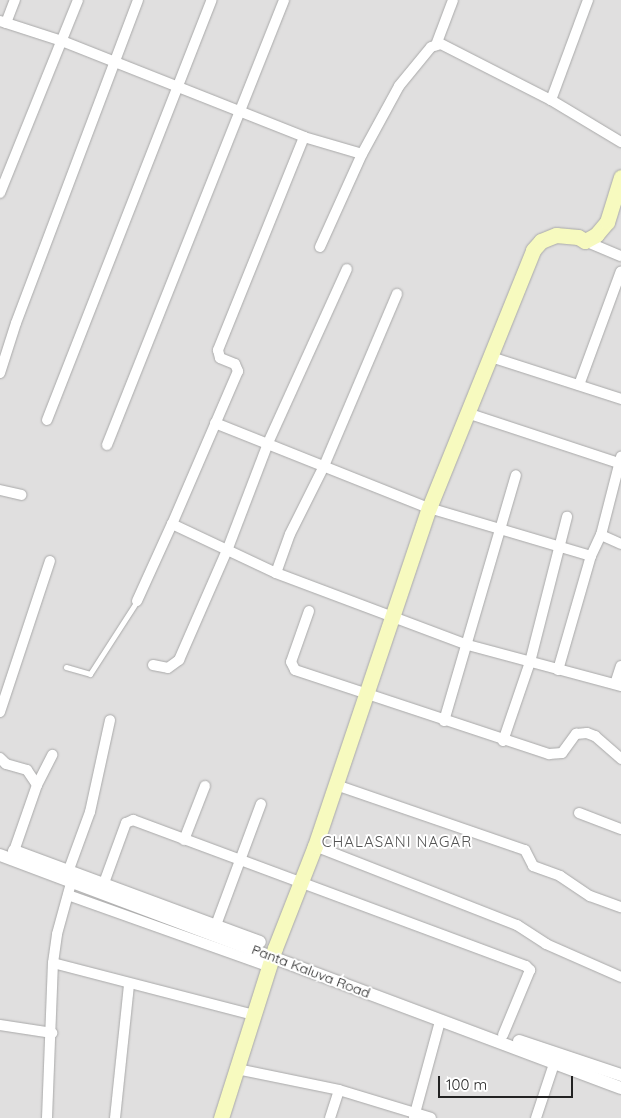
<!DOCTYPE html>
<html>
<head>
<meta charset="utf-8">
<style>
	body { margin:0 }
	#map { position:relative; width:621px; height:1118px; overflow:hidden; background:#f2efe9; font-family:Quicksand,sans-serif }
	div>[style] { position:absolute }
	.residential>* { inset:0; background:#e0dfdf }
	.roads { filter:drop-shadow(0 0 1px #a9a9a9) drop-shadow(0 0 1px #a9a9a9) }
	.service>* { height:5px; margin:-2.5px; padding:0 2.5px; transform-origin:2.5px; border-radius:2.5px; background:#fff }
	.minor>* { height:10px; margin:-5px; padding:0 5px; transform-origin:5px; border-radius:5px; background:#fff }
	.tertiary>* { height:12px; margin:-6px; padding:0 6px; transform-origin:6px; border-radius:6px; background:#fff }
	.secondary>* { height:15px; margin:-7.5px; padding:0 7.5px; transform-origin:7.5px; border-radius:7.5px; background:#f7fabf }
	span { translate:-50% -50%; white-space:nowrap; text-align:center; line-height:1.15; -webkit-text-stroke:4px #fff; paint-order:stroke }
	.street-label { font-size:14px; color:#222 }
	.neighbourhood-label { font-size:15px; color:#555; letter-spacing:1px }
	.scale { position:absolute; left:438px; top:1076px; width:135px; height:22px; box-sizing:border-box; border:2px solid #222; border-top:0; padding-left:6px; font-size:15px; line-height:18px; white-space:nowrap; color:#222; -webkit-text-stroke:4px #fff; paint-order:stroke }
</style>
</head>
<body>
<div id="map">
	<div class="residential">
		<div style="clip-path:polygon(0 0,621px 0,621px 1118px,0 1118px)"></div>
	</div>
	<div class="roads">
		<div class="service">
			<div style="left:66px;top:667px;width:25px;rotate:16deg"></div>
			<div style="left:90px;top:674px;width:87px;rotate:-57.2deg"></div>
		</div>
		<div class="minor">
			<div style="left:0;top:21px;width:65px;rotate:17.9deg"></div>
			<div style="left:62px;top:41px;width:260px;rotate:21.6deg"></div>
			<div style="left:304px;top:137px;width:60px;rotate:16.3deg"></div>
			<div style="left:362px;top:154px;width:77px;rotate:-61.4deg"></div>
			<div style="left:399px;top:86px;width:50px;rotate:-50.6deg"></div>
			<div style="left:431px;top:47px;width:10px;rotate:-17deg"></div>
			<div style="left:441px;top:44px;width:123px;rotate:27deg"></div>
			<div style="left:551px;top:100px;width:82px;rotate:31deg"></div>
			<div style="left:6px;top:23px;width:25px;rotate:-69deg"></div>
			<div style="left:436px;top:45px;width:48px;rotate:-69.3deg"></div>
			<div style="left:551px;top:100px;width:107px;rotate:-69.7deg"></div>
			<div style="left:304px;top:137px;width:230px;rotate:112deg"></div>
			<div style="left:218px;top:350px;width:8px;rotate:76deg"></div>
			<div style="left:220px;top:358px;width:16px;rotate:22deg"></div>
			<div style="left:235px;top:364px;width:8px;rotate:67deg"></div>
			<div style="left:238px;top:371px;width:167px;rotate:113.3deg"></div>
			<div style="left:172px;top:524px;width:115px;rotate:25.2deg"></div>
			<div style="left:276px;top:573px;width:205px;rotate:20.6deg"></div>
			<div style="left:468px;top:645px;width:158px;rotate:15deg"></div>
			<div style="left:0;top:193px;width:208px;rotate:-68deg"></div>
			<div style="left:585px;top:241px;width:39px;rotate:23deg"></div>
			<div style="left:320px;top:247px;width:102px;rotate:-65.7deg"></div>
			<div style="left:491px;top:357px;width:137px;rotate:17.9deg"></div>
			<div style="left:0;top:373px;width:52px;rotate:-72.3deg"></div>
			<div style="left:16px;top:323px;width:345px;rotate:-69.3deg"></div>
			<div style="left:579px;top:385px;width:121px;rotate:-69.8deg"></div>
			<div style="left:467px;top:413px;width:162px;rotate:18.3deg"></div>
			<div style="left:47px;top:420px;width:451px;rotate:-68.6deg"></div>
			<div style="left:215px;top:423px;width:230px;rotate:21.7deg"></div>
			<div style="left:429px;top:508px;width:169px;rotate:16.5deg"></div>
			<div style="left:591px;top:556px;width:23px;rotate:-65deg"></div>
			<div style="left:601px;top:535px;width:81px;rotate:-75.6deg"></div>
			<div style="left:107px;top:445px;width:479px;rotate:-68.3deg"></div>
			<div style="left:0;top:490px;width:22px;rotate:13deg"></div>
			<div style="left:601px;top:535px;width:22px;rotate:24deg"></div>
			<div style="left:276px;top:573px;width:41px;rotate:-70.3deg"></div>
			<div style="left:290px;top:534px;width:76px;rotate:-63.4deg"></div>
			<div style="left:324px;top:466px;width:187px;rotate:-67deg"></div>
			<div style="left:137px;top:601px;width:85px;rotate:-65.6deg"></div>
			<div style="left:309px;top:611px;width:54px;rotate:109.4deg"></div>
			<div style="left:291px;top:662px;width:9px;rotate:63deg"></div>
			<div style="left:295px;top:670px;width:268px;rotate:18.3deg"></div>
			<div style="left:549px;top:754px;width:13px;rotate:-4deg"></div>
			<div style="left:562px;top:753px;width:24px;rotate:-54deg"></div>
			<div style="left:576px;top:734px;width:11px;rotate:-5deg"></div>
			<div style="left:587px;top:733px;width:9px;rotate:21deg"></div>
			<div style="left:595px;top:736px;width:35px;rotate:41deg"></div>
			<div style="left:153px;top:665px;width:15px;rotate:11deg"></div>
			<div style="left:168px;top:668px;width:14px;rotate:-36deg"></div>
			<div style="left:179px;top:660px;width:122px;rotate:-66.4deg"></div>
			<div style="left:228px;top:548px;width:112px;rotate:-69.1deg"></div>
			<div style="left:268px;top:443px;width:191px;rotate:-65.6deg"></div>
			<div style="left:558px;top:670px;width:119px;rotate:-73.9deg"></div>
			<div style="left:615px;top:684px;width:19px;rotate:-72deg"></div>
			<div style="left:0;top:712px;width:159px;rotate:-71.7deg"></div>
			<div style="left:444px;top:721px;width:256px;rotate:-73.7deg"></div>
			<div style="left:503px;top:741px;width:83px;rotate:-71.1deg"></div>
			<div style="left:530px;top:662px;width:150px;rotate:-75.7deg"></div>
			<div style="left:0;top:758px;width:8px;rotate:45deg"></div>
			<div style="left:6px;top:764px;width:22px;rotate:16deg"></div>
			<div style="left:27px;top:770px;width:18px;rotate:56deg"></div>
			<div style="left:336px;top:785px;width:200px;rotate:19deg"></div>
			<div style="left:525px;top:850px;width:18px;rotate:63deg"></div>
			<div style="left:533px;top:866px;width:29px;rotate:20deg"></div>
			<div style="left:560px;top:876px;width:36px;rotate:34deg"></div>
			<div style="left:590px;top:896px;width:33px;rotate:20deg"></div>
			<div style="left:579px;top:813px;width:45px;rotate:20.9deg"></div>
			<div style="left:184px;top:840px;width:58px;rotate:-68.7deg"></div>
			<div style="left:315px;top:846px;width:217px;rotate:21.4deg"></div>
			<div style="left:517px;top:925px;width:35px;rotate:33deg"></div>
			<div style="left:546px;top:944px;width:82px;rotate:23.7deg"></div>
			<div style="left:14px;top:851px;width:70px;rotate:-70.8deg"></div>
			<div style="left:37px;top:785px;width:34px;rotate:-63deg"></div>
			<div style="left:68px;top:872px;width:64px;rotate:-69.9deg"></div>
			<div style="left:90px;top:812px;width:94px;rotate:-77.7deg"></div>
			<div style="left:104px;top:883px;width:64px;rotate:-69.9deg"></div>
			<div style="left:126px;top:823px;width:8px;rotate:-23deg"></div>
			<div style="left:133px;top:820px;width:419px;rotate:20.4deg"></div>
			<div style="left:526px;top:966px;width:6px;rotate:45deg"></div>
			<div style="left:530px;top:970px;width:70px;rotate:112.6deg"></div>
			<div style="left:68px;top:895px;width:214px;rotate:19.6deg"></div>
			<div style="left:216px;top:925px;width:129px;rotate:-69.6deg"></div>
			<div style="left:53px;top:963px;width:208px;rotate:14.5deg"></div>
			<div style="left:0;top:1025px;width:53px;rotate:8.7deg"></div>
			<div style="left:237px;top:1069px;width:104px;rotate:11.6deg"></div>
			<div style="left:339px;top:1090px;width:96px;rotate:16.9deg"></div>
			<div style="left:414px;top:1117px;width:99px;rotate:-74.8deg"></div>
			<div style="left:47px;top:1118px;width:155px;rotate:-87.8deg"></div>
			<div style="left:53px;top:963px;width:29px;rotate:-82deg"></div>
			<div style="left:57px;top:934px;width:53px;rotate:-74.6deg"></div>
			<div style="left:115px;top:1118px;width:135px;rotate:-84deg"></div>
			<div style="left:330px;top:1118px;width:29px;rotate:-72deg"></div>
			<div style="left:536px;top:1118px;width:57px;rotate:-71.6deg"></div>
		</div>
		<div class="tertiary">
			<div style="left:14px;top:851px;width:262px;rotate:20.3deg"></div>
			<div style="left:0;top:855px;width:663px;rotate:20.57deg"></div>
			<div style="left:519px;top:1041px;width:108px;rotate:18.4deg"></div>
		</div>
		<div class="secondary">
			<div style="left:221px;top:1118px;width:178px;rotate:-72.4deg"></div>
			<div style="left:275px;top:948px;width:110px;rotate:-68.6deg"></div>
			<div style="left:315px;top:846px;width:357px;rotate:-71.4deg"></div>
			<div style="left:429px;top:508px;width:278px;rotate:-68deg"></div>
			<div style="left:533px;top:250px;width:12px;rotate:-48deg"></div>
			<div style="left:541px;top:241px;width:16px;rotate:-22deg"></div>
			<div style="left:556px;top:235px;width:22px;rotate:5deg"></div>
			<div style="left:578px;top:237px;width:8px;rotate:30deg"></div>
			<div style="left:585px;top:241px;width:13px;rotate:-29deg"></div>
			<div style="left:596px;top:235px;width:17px;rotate:-50deg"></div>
			<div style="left:607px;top:222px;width:47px;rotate:-72.7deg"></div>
		</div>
	</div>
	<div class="street-label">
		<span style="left:311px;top:971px;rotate:21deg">Panta Kaluva Road</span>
	</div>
	<div class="neighbourhood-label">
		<span style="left:397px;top:842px">CHALASANI NAGAR</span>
	</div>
	<div class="scale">100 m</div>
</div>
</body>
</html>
